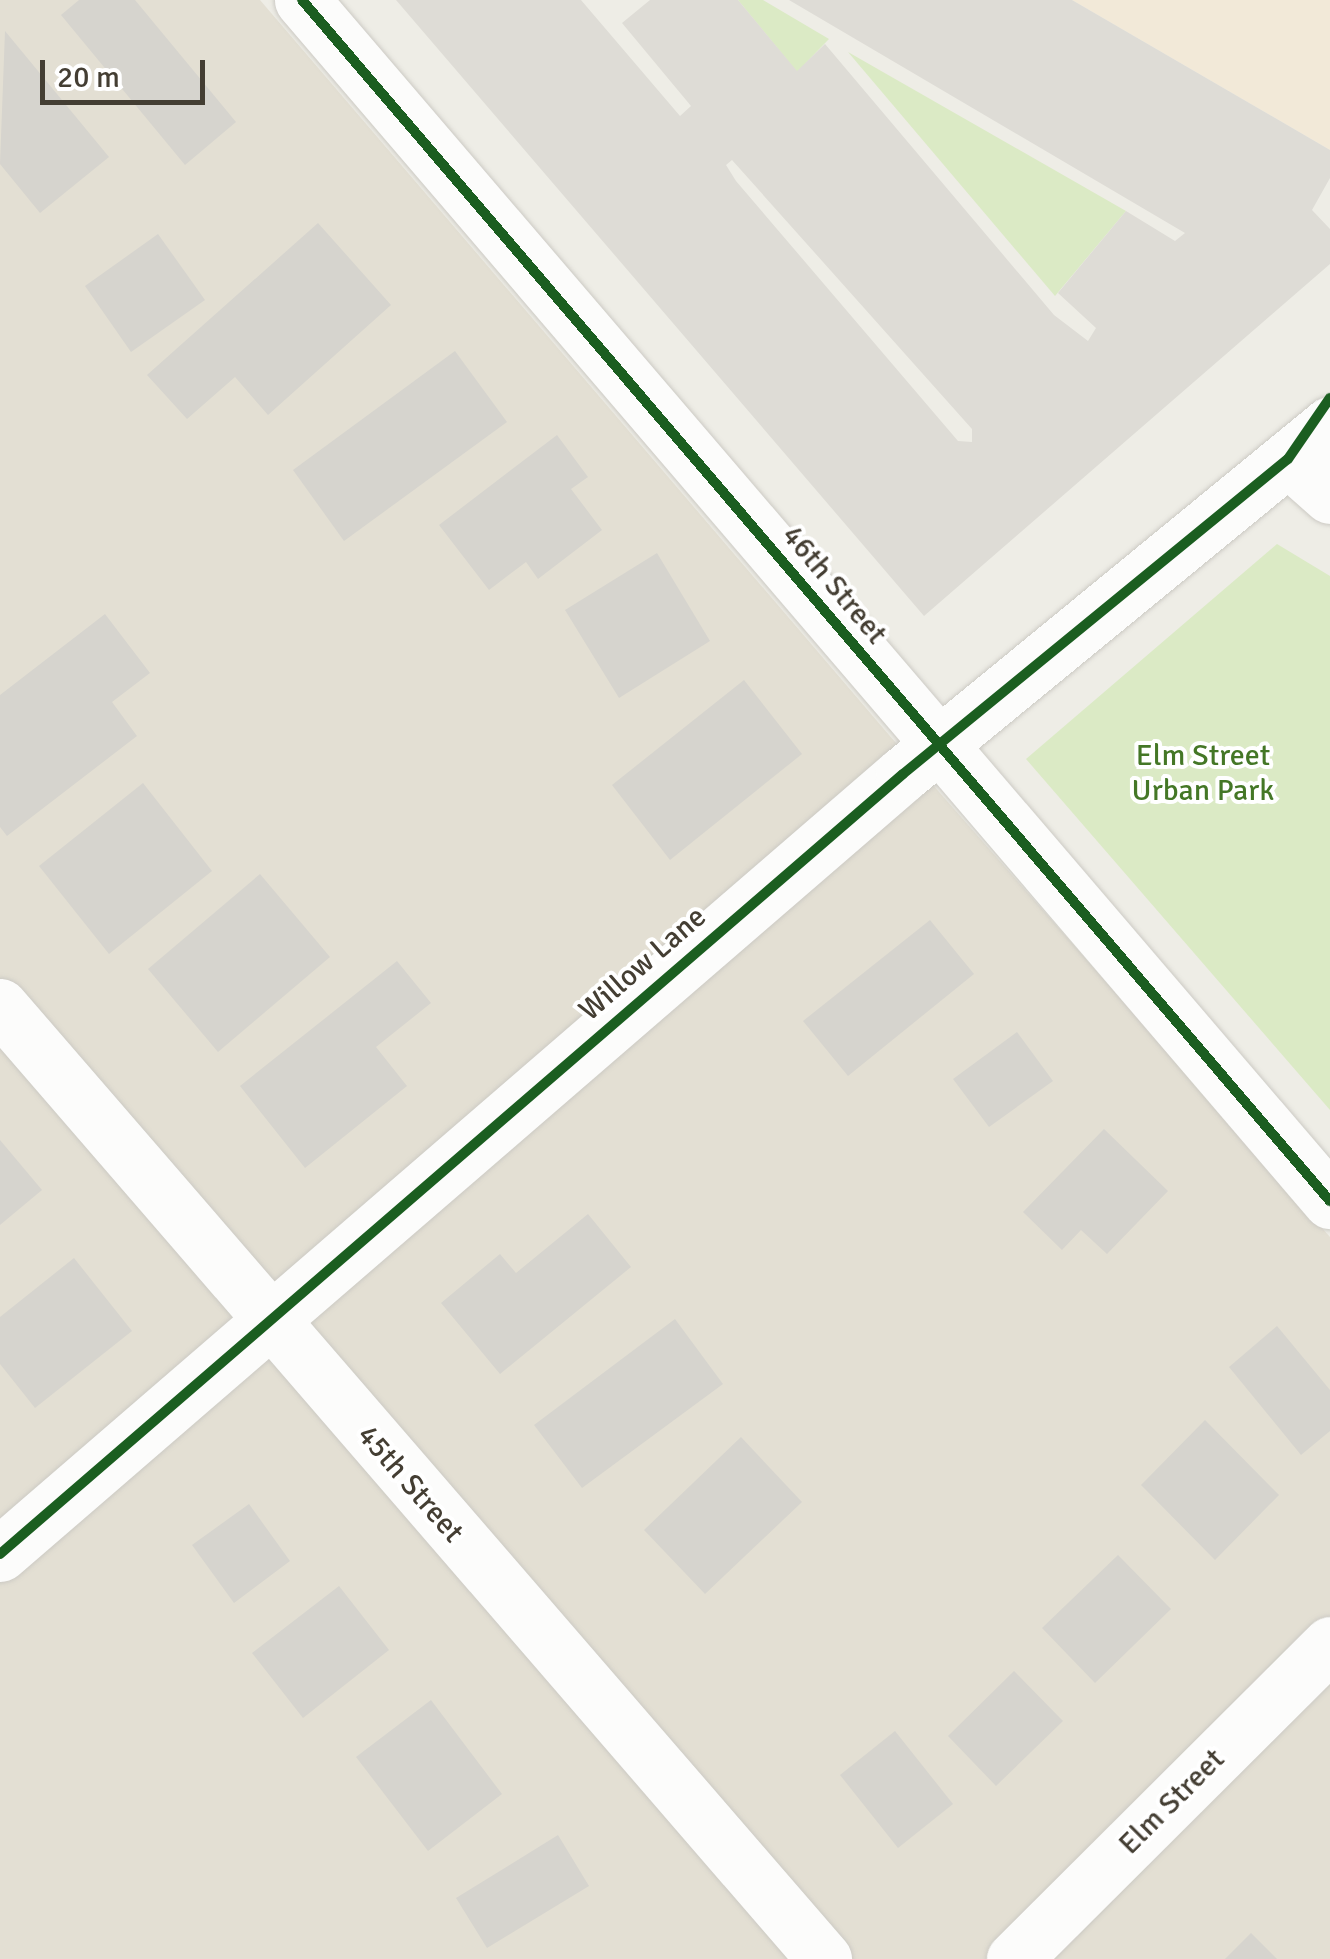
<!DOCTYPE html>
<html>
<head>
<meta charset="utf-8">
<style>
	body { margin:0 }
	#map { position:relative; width:1330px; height:1959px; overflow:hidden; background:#eeede6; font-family:Signika,sans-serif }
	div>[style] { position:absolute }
	.residential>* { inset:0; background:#e3dfd3 }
	.commercial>* { inset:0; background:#f2e9d8 }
	.green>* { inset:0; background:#dbeac5 }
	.parking>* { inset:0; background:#dedcd6 }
	.building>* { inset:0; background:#d6d4ce }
	.roads { filter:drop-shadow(0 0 2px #cccac4) drop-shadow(0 0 2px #cccac4) }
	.minor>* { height:55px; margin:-27.5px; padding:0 27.5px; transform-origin:27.5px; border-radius:27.5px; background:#fcfcfb }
	.cycleway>* { height:10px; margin:-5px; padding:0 5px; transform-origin:5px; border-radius:5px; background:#1b5e20 }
	span { translate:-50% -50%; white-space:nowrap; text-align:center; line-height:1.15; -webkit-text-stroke:8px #fff; paint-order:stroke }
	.street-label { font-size:30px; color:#443e33 }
	.park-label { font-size:30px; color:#447726 }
	.scale { position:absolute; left:40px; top:60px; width:165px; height:45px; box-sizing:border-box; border:5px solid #443e33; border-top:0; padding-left:12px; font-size:30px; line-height:35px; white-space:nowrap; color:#443e33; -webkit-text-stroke:8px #fff; paint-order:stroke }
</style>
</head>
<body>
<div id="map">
	<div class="residential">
		<div style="clip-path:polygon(0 0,260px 0,889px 735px,1330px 1237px,1330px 1959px,0 1959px)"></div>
	</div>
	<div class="commercial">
		<div style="clip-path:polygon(1072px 0,1330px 0,1330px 150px)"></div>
	</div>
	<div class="green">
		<div style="clip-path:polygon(738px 0,763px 0,829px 39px,797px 72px)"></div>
		<div style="clip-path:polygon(848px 52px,1126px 211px,1055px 296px)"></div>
		<div style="clip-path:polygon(1277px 544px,1330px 576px,1330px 1110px,1026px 759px)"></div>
	</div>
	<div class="parking">
		<div style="clip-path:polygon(evenodd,396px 0,581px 0,680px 116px,691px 106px,622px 23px,650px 0,738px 0,797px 71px,825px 44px,1054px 315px,1088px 341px,1096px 328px,1058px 293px,1126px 211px,1175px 241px,1185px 233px,789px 0,1072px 0,1330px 150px,1330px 178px,1312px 210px,1330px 229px,1330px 264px,924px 616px,396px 0,732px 160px,972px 429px,972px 442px,958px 441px,736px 181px,726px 165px,732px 160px)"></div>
	</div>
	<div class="building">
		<div style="clip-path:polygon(79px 0,135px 0,236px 122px,185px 165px,61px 15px)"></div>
		<div style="clip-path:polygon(5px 31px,109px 157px,40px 213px,0 164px)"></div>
		<div style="clip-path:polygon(318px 223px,391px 305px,268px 415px,235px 377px,187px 419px,147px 375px)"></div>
		<div style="clip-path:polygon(158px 234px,205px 300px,131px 352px,85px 286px)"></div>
		<div style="clip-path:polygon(455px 351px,507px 422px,344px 541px,293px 470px)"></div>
		<div style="clip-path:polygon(557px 435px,588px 477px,571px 489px,602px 530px,538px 579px,526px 562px,489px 590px,439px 525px)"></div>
		<div style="clip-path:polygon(657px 553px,710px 641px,619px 698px,565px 610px)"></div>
		<div style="clip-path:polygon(105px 614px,150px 673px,112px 702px,137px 736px,7px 836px,0 827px,0 695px)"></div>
		<div style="clip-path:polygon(744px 680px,802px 754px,670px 860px,612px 785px)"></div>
		<div style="clip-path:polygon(143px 783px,212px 871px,109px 954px,39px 866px)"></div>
		<div style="clip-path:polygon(260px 874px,330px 957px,218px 1052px,148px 969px)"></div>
		<div style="clip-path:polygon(930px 920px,974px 974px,848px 1076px,803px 1021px)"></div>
		<div style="clip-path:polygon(397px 961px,431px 1003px,376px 1047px,407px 1086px,305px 1168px,240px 1086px)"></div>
		<div style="clip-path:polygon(1017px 1032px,1053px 1081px,989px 1127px,953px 1079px)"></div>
		<div style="clip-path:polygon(1104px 1129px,1168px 1191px,1107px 1254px,1081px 1230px,1062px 1250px,1023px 1212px)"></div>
		<div style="clip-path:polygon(0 1140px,42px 1190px,0 1225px)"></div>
		<div style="clip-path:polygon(588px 1214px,631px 1267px,500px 1374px,441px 1303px,500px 1254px,516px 1273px)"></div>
		<div style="clip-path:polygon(74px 1258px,132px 1331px,35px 1408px,0 1364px,0 1317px)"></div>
		<div style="clip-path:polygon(675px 1319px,723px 1384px,582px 1488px,534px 1425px)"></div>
		<div style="clip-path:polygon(1277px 1326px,1330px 1390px,1330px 1431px,1301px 1455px,1229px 1367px)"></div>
		<div style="clip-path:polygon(1205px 1420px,1279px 1495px,1215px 1560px,1141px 1485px)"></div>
		<div style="clip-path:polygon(741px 1437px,802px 1502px,705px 1594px,644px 1530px)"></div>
		<div style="clip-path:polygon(249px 1504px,290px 1561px,234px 1603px,192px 1545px)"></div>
		<div style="clip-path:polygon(1118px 1555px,1171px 1609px,1095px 1683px,1042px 1628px)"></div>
		<div style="clip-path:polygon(339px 1586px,389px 1650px,303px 1718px,252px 1653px)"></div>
		<div style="clip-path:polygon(1014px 1671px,1063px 1721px,996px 1786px,948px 1736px)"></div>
		<div style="clip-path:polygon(431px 1700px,502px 1794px,428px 1851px,356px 1757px)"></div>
		<div style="clip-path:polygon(895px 1731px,953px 1804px,898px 1848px,840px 1775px)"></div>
		<div style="clip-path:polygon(558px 1835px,589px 1886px,487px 1948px,456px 1898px)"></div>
		<div style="clip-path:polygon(1251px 1933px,1277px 1959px,1225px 1959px)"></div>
	</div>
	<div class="roads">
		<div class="minor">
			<div style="left:302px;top:0;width:1581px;rotate:49.44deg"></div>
			<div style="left:1288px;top:459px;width:56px;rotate:41.4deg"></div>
			<div style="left:0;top:1006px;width:1260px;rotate:49.15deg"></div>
			<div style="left:0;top:1554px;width:1193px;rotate:-40.82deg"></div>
			<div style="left:903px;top:774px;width:552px;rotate:-39.34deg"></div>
			<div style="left:1014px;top:1959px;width:446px;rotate:-44.9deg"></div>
		</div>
	</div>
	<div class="cycleway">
		<div style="left:302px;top:0;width:1581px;rotate:49.44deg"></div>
		<div style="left:0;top:1554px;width:1193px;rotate:-40.82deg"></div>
		<div style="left:903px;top:774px;width:497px;rotate:-39.3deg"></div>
		<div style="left:1288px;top:459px;width:74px;rotate:-55.5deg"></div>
	</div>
	<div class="street-label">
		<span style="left:834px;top:585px;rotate:50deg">46th Street</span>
		<span style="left:643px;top:964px;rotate:-41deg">Willow Lane</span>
		<span style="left:410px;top:1484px;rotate:49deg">45th Street</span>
		<span style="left:1172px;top:1802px;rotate:-45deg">Elm Street</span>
	</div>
	<div class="park-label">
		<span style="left:1203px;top:773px">Elm Street<br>Urban Park</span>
	</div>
	<div class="scale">20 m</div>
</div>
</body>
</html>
